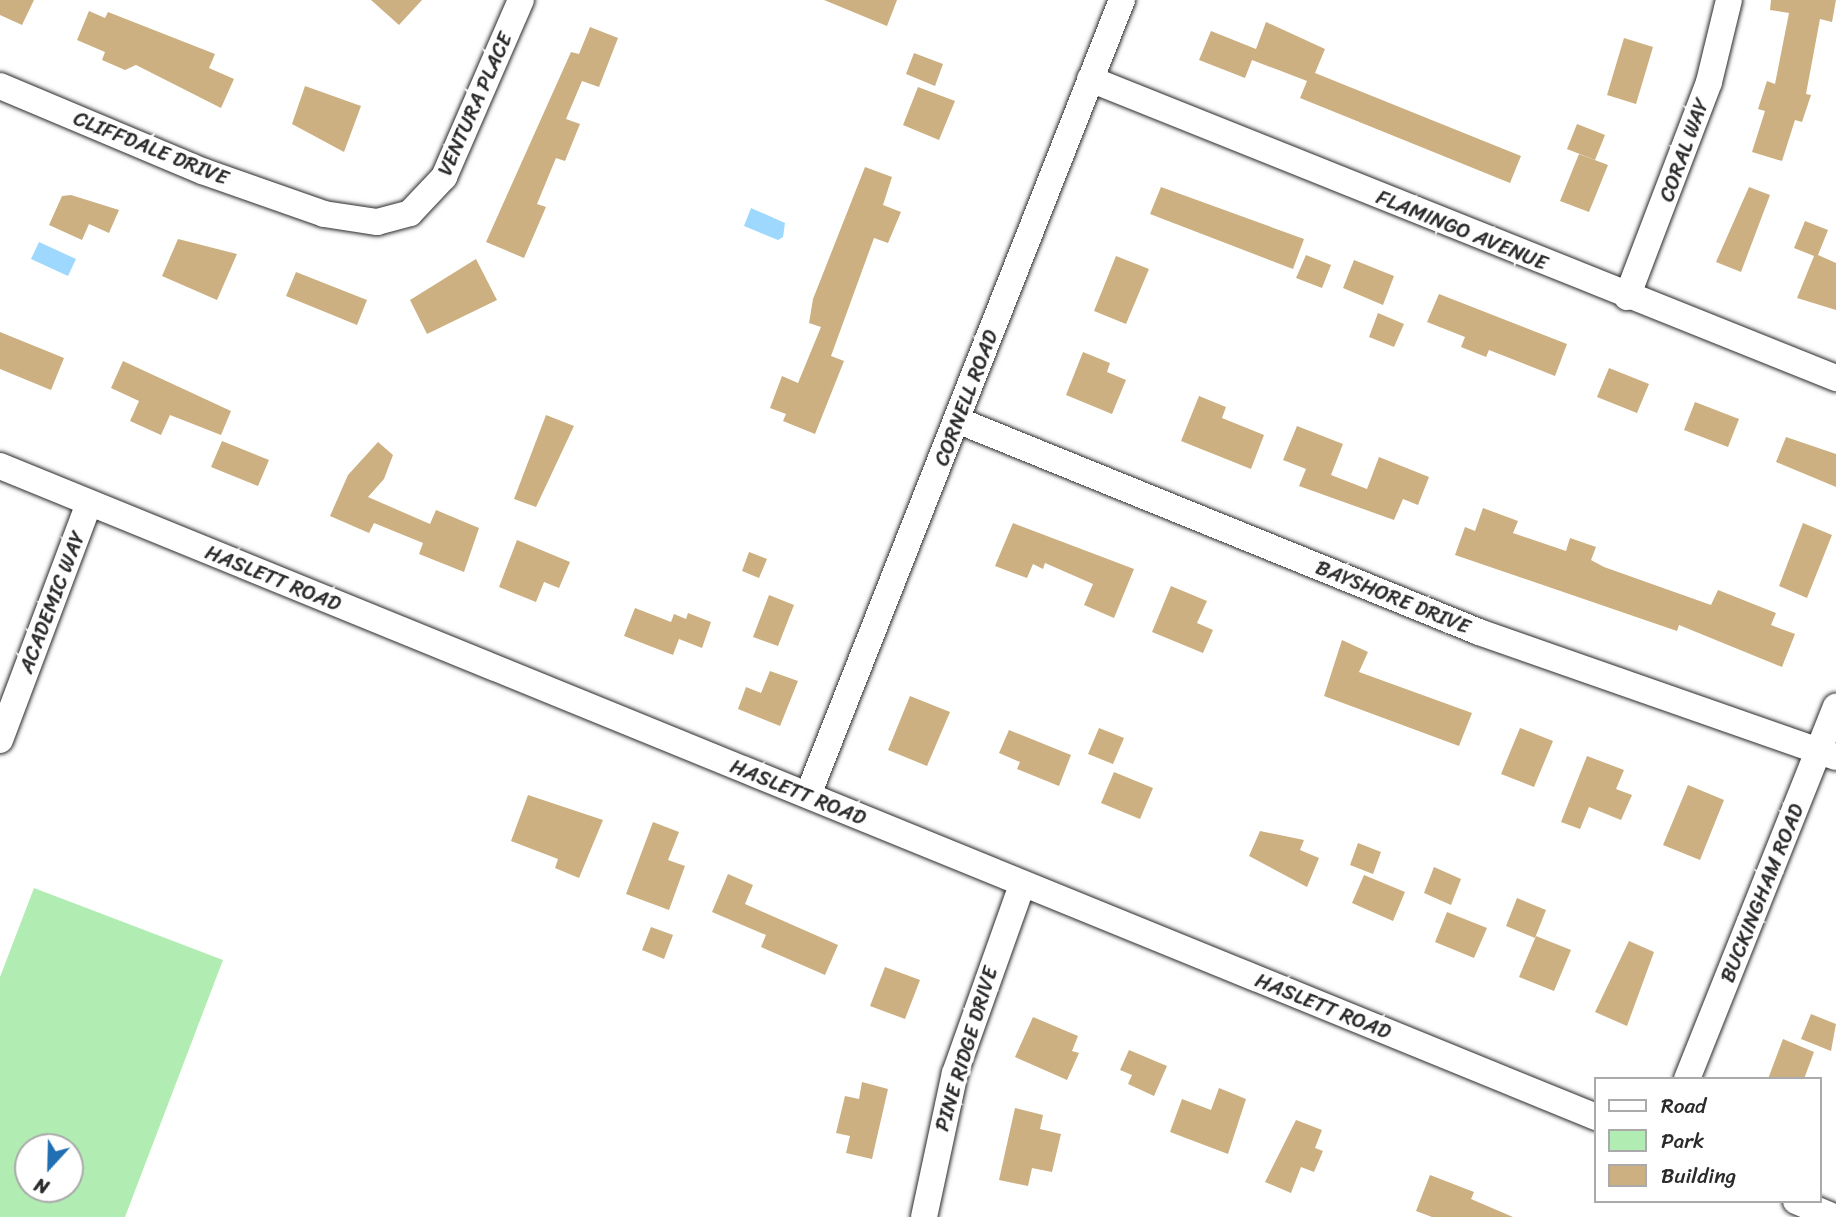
<!DOCTYPE html>
<html>
<head>
<meta charset="utf-8">
<style>
	body { margin:0 }
	#map { position:relative; width:1836px; height:1217px; overflow:hidden; background:#fff; font-family:Sriracha,sans-serif }
	div>[style] { position:absolute }
	.green>* { inset:0; background:#b1edb3 }
	.water>* { inset:0; background:#9ed8fe }
	.building>* { inset:0; background:#ccb081 }
	.roads { filter:drop-shadow(0 0 2px #2b2b2b) drop-shadow(0 0 2px #2b2b2b) }
	.minor>* { height:26px; margin:-13px; padding:0 13px; transform-origin:13px; border-radius:13px; background:#fff }
	span { translate:-50% -50%; white-space:nowrap; text-align:center; line-height:1.15; -webkit-text-stroke:7px #fff; paint-order:stroke }
	.street-label { font-size:21px; color:#2b2b2b }
	.legend { position:absolute; left:1594px; top:1077px; width:228px; height:126px; box-sizing:border-box; background:#fff; border:2px solid #aaa; margin:0; padding:9px 12px; list-style:none; font-size:21px; color:#2b2b2b }
	.legend li { display:flex; align-items:center; gap:14px; height:35px }
	.legend b { width:35px; border:2px solid #aaa }
	.north { position:absolute; left:14px; top:1133px; width:70px; height:70px; box-sizing:border-box; background:#fff; border:2px solid #aaa; border-radius:50%; rotate:202deg; font-size:19px; font-weight:700; line-height:28px; text-align:center; color:#2b2b2b }
	.north::after { content:''; display:block; margin:auto; width:24px; height:32px; background:#1f6fb2; clip-path:polygon(50% 0,100% 100%,50% 72%,0 100%) }
</style>
</head>
<body>
<div id="map">
	<div class="green">
		<div style="clip-path:polygon(evenodd,34px 888px,223px 960px,125px 1217px,0 1217px,0 977px,34px 888px,28px 1147px,70px 1147px,70px 1189px,28px 1189px,28px 1147px)"></div>
	</div>
	<div class="water">
		<div style="clip-path:polygon(751px 208px,785px 223px,783px 237px,778px 240px,744px 226px)"></div>
		<div style="clip-path:polygon(39px 242px,76px 259px,68px 276px,31px 259px)"></div>
	</div>
	<div class="building">
		<div style="clip-path:polygon(0 0,34px 0,22px 25px,0 15px)"></div>
		<div style="clip-path:polygon(371px 0,422px 0,399px 25px)"></div>
		<div style="clip-path:polygon(824px 0,897px 0,887px 26px)"></div>
		<div style="clip-path:polygon(1771px 0,1836px 0,1832px 22px,1820px 19px,1806px 94px,1811px 95px,1802px 122px,1795px 120px,1782px 161px,1752px 152px,1765px 111px,1758px 109px,1767px 81px,1775px 84px,1789px 13px,1770px 10px)"></div>
		<div style="clip-path:polygon(89px 11px,105px 18px,108px 12px,215px 54px,209px 68px,234px 79px,221px 108px,136px 65px,125px 70px,102px 60px,105px 52px,77px 40px)"></div>
		<div style="clip-path:polygon(1266px 22px,1325px 49px,1315px 73px,1521px 156px,1510px 183px,1300px 98px,1307px 81px,1252px 60px,1245px 78px,1199px 60px,1211px 31px,1256px 49px)"></div>
		<div style="clip-path:polygon(590px 27px,618px 38px,599px 87px,582px 81px,566px 119px,580px 124px,565px 161px,556px 158px,537px 204px,546px 207px,524px 258px,486px 242px,571px 52px,579px 54px)"></div>
		<div style="clip-path:polygon(1624px 38px,1653px 47px,1636px 104px,1607px 95px)"></div>
		<div style="clip-path:polygon(914px 53px,943px 64px,935px 86px,906px 74px)"></div>
		<div style="clip-path:polygon(305px 86px,361px 106px,344px 152px,292px 124px)"></div>
		<div style="clip-path:polygon(918px 87px,955px 101px,939px 140px,903px 125px)"></div>
		<div style="clip-path:polygon(1577px 124px,1605px 135px,1595px 160px,1567px 149px)"></div>
		<div style="clip-path:polygon(1579px 154px,1608px 165px,1589px 212px,1560px 201px)"></div>
		<div style="clip-path:polygon(865px 167px,892px 177px,883px 205px,901px 212px,888px 243px,874px 238px,831px 356px,844px 361px,815px 434px,783px 421px,786px 414px,770px 408px,782px 376px,798px 383px,821px 327px,809px 323px,813px 299px)"></div>
		<div style="clip-path:polygon(1161px 187px,1304px 239px,1293px 269px,1150px 214px)"></div>
		<div style="clip-path:polygon(1749px 187px,1770px 195px,1741px 272px,1716px 262px)"></div>
		<div style="clip-path:polygon(71px 195px,119px 210px,109px 233px,89px 224px,82px 240px,49px 225px,62px 196px)"></div>
		<div style="clip-path:polygon(1805px 221px,1828px 230px,1818px 255px,1836px 263px,1836px 310px,1797px 298px,1814px 256px,1794px 248px)"></div>
		<div style="clip-path:polygon(178px 239px,237px 254px,217px 300px,162px 276px)"></div>
		<div style="clip-path:polygon(1306px 255px,1331px 265px,1322px 288px,1296px 278px)"></div>
		<div style="clip-path:polygon(1116px 256px,1149px 269px,1126px 324px,1094px 311px)"></div>
		<div style="clip-path:polygon(476px 259px,497px 300px,427px 334px,410px 300px)"></div>
		<div style="clip-path:polygon(1354px 260px,1394px 276px,1383px 305px,1343px 288px)"></div>
		<div style="clip-path:polygon(296px 272px,367px 300px,357px 325px,286px 296px)"></div>
		<div style="clip-path:polygon(1439px 294px,1567px 344px,1555px 376px,1489px 350px,1486px 357px,1461px 347px,1465px 337px,1427px 322px)"></div>
		<div style="clip-path:polygon(1378px 313px,1404px 324px,1394px 347px,1369px 337px)"></div>
		<div style="clip-path:polygon(0 332px,64px 358px,51px 390px,0 369px)"></div>
		<div style="clip-path:polygon(1083px 352px,1110px 363px,1107px 372px,1126px 380px,1112px 414px,1066px 395px)"></div>
		<div style="clip-path:polygon(123px 361px,231px 411px,221px 435px,170px 415px,161px 435px,130px 421px,139px 401px,111px 388px)"></div>
		<div style="clip-path:polygon(1609px 368px,1649px 384px,1637px 413px,1597px 397px)"></div>
		<div style="clip-path:polygon(1199px 396px,1226px 407px,1222px 418px,1264px 435px,1251px 469px,1181px 441px)"></div>
		<div style="clip-path:polygon(1695px 402px,1739px 419px,1728px 447px,1684px 430px)"></div>
		<div style="clip-path:polygon(546px 415px,574px 426px,536px 507px,514px 499px)"></div>
		<div style="clip-path:polygon(1297px 426px,1343px 444px,1331px 475px,1367px 489px,1379px 457px,1429px 477px,1418px 505px,1403px 499px,1394px 520px,1299px 486px,1306px 469px,1283px 460px)"></div>
		<div style="clip-path:polygon(1786px 437px,1836px 454px,1836px 487px,1776px 462px)"></div>
		<div style="clip-path:polygon(222px 441px,269px 460px,258px 486px,211px 467px)"></div>
		<div style="clip-path:polygon(378px 442px,393px 455px,384px 479px,368px 497px,430px 524px,436px 510px,479px 528px,464px 572px,419px 554px,423px 543px,374px 523px,369px 533px,330px 516px,348px 475px)"></div>
		<div style="clip-path:polygon(1483px 508px,1518px 521px,1513px 533px,1566px 551px,1570px 538px,1596px 547px,1591px 560px,1604px 567px,1711px 605px,1718px 590px,1776px 613px,1771px 625px,1795px 634px,1782px 667px,1679px 625px,1677px 631px,1455px 555px,1465px 527px,1475px 531px)"></div>
		<div style="clip-path:polygon(1013px 523px,1134px 569px,1114px 618px,1084px 605px,1093px 584px,1045px 563px,1043px 569px,1033px 564px,1027px 578px,995px 566px)"></div>
		<div style="clip-path:polygon(1803px 523px,1832px 535px,1807px 598px,1779px 586px)"></div>
		<div style="clip-path:polygon(517px 540px,570px 562px,559px 588px,544px 582px,536px 602px,499px 587px)"></div>
		<div style="clip-path:polygon(749px 552px,767px 559px,759px 578px,742px 571px)"></div>
		<div style="clip-path:polygon(1171px 586px,1207px 601px,1197px 623px,1213px 630px,1203px 653px,1152px 632px)"></div>
		<div style="clip-path:polygon(769px 595px,794px 605px,778px 646px,753px 637px)"></div>
		<div style="clip-path:polygon(635px 608px,671px 622px,674px 614px,686px 619px,688px 613px,711px 622px,702px 648px,679px 639px,673px 655px,624px 636px)"></div>
		<div style="clip-path:polygon(1342px 640px,1368px 652px,1359px 672px,1472px 713px,1459px 746px,1324px 696px)"></div>
		<div style="clip-path:polygon(770px 671px,798px 681px,780px 726px,738px 709px,746px 687px,761px 693px)"></div>
		<div style="clip-path:polygon(910px 696px,950px 712px,927px 766px,888px 750px)"></div>
		<div style="clip-path:polygon(1099px 728px,1124px 738px,1113px 764px,1088px 754px)"></div>
		<div style="clip-path:polygon(1520px 728px,1553px 741px,1534px 787px,1501px 774px)"></div>
		<div style="clip-path:polygon(1009px 730px,1071px 755px,1059px 786px,1017px 769px,1020px 762px,999px 753px)"></div>
		<div style="clip-path:polygon(1587px 756px,1624px 770px,1616px 789px,1632px 795px,1621px 820px,1589px 807px,1580px 829px,1561px 822px)"></div>
		<div style="clip-path:polygon(1114px 772px,1153px 788px,1140px 819px,1101px 803px)"></div>
		<div style="clip-path:polygon(1688px 785px,1724px 800px,1700px 860px,1663px 845px)"></div>
		<div style="clip-path:polygon(528px 795px,603px 820px,579px 878px,555px 868px,558px 859px,511px 841px)"></div>
		<div style="clip-path:polygon(653px 822px,679px 832px,668px 860px,685px 866px,669px 910px,626px 894px)"></div>
		<div style="clip-path:polygon(1260px 831px,1304px 840px,1300px 850px,1319px 858px,1307px 887px,1249px 856px)"></div>
		<div style="clip-path:polygon(1358px 843px,1381px 852px,1373px 874px,1350px 865px)"></div>
		<div style="clip-path:polygon(1434px 867px,1461px 879px,1451px 905px,1424px 893px)"></div>
		<div style="clip-path:polygon(728px 874px,753px 885px,745px 904px,838px 945px,825px 975px,761px 947px,766px 935px,712px 912px)"></div>
		<div style="clip-path:polygon(1364px 875px,1405px 892px,1393px 921px,1352px 903px)"></div>
		<div style="clip-path:polygon(1517px 898px,1546px 910px,1535px 938px,1506px 926px)"></div>
		<div style="clip-path:polygon(1447px 912px,1487px 928px,1474px 958px,1435px 942px)"></div>
		<div style="clip-path:polygon(651px 927px,673px 935px,664px 959px,642px 950px)"></div>
		<div style="clip-path:polygon(1536px 936px,1571px 950px,1554px 991px,1519px 977px)"></div>
		<div style="clip-path:polygon(1629px 941px,1654px 952px,1627px 1026px,1595px 1012px)"></div>
		<div style="clip-path:polygon(885px 967px,920px 980px,905px 1019px,870px 1006px)"></div>
		<div style="clip-path:polygon(1811px 1014px,1836px 1024px,1831px 1051px,1801px 1039px)"></div>
		<div style="clip-path:polygon(1033px 1017px,1078px 1036px,1072px 1051px,1079px 1053px,1067px 1080px,1015px 1057px)"></div>
		<div style="clip-path:polygon(1783px 1039px,1814px 1052px,1804px 1079px,1768px 1079px)"></div>
		<div style="clip-path:polygon(1129px 1050px,1167px 1066px,1154px 1096px,1128px 1084px,1132px 1075px,1120px 1070px)"></div>
		<div style="clip-path:polygon(862px 1082px,888px 1089px,872px 1159px,846px 1153px,850px 1136px,836px 1133px,845px 1096px,859px 1099px)"></div>
		<div style="clip-path:polygon(1219px 1088px,1246px 1099px,1228px 1154px,1170px 1132px,1182px 1099px,1211px 1110px)"></div>
		<div style="clip-path:polygon(1015px 1108px,1043px 1115px,1040px 1129px,1061px 1134px,1052px 1172px,1032px 1168px,1028px 1186px,999px 1180px)"></div>
		<div style="clip-path:polygon(1296px 1120px,1322px 1130px,1315px 1148px,1323px 1151px,1314px 1172px,1301px 1167px,1291px 1193px,1265px 1182px)"></div>
		<div style="clip-path:polygon(1430px 1175px,1474px 1192px,1471px 1199px,1513px 1217px,1432px 1217px,1416px 1211px)"></div>
	</div>
	<div class="roads">
		<div class="minor">
			<div style="left:1090px;top:79px;width:804px;rotate:21.84deg"></div>
			<div style="left:0;top:86px;width:219px;rotate:22.8deg"></div>
			<div style="left:202px;top:171px;width:129px;rotate:19.4deg"></div>
			<div style="left:324px;top:214px;width:54px;rotate:8.6deg"></div>
			<div style="left:377px;top:222px;width:34px;rotate:-15deg"></div>
			<div style="left:410px;top:213px;width:50px;rotate:-46.6deg"></div>
			<div style="left:444px;top:177px;width:193px;rotate:-66.5deg"></div>
			<div style="left:1627px;top:297px;width:230px;rotate:-69.1deg"></div>
			<div style="left:1709px;top:82px;width:84px;rotate:-76.3deg"></div>
			<div style="left:957px;top:420px;width:563px;rotate:22.1deg"></div>
			<div style="left:1479px;top:632px;width:378px;rotate:19.3deg"></div>
			<div style="left:0;top:466px;width:1724px;rotate:22.19deg"></div>
			<div style="left:0;top:740px;width:253px;rotate:-69.4deg"></div>
			<div style="left:808px;top:795px;width:855px;rotate:-68.45deg"></div>
			<div style="left:1687px;top:1079px;width:401px;rotate:-68.2deg"></div>
			<div style="left:1796px;top:1201px;width:41px;rotate:22.8deg"></div>
			<div style="left:924px;top:1217px;width:147px;rotate:-77.9deg"></div>
			<div style="left:955px;top:1073px;width:200px;rotate:-70.4deg"></div>
		</div>
	</div>
	<div class="street-label">
		<span style="left:475px;top:104px;rotate:-66deg">VENTURA PLACE</span>
		<span style="left:151px;top:148px;rotate:22deg">CLIFFDALE DRIVE</span>
		<span style="left:1684px;top:150px;rotate:-70deg">CORAL WAY</span>
		<span style="left:1462px;top:230px;rotate:22deg">FLAMINGO AVENUE</span>
		<span style="left:966px;top:398px;rotate:-69deg">CORNELL ROAD</span>
		<span style="left:273px;top:578px;rotate:22deg">HASLETT ROAD</span>
		<span style="left:1393px;top:597px;rotate:22deg">BAYSHORE DRIVE</span>
		<span style="left:52px;top:602px;rotate:-69deg">ACADEMIC WAY</span>
		<span style="left:798px;top:792px;rotate:22deg">HASLETT ROAD</span>
		<span style="left:1762px;top:893px;rotate:-68deg">BUCKINGHAM ROAD</span>
		<span style="left:1323px;top:1006px;rotate:22deg">HASLETT ROAD</span>
		<span style="left:966px;top:1049px;rotate:-73deg">PINE RIDGE DRIVE</span>
	</div>
	<ul class="legend">
	<li><b style="height:9px;background:#fff"></b>Road</li>
	<li><b style="height:19px;background:#b1edb3"></b>Park</li>
	<li><b style="height:19px;background:#ccb081"></b>Building</li>
	</ul>
	<div class="north">N</div>
</div>
</body>
</html>
